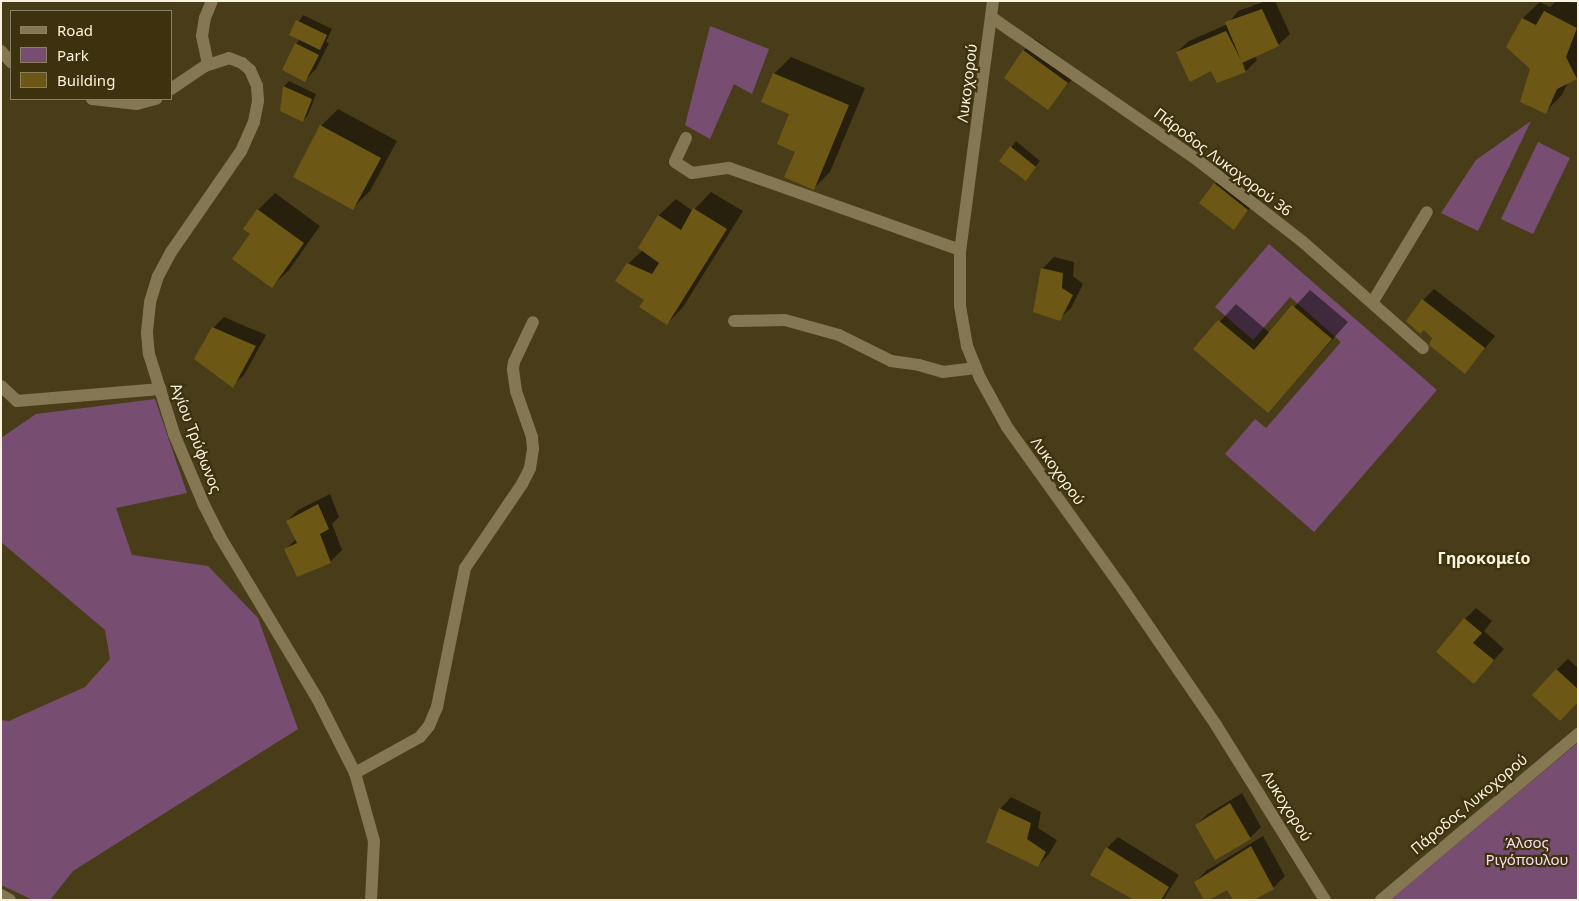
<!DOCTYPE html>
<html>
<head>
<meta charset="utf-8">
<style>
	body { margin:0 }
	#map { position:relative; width:1579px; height:901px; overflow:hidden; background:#493d19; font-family:"Noto Sans",sans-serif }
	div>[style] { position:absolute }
	.green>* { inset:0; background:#774d72 }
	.shadow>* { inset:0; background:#0007 }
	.building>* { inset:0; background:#6c5814 }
	.minor>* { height:12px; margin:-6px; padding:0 6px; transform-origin:6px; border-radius:6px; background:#847752 }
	span { translate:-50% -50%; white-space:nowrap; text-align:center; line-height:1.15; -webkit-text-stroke:4.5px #3e320e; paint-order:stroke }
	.street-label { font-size:15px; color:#faf3df }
	.park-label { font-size:15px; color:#f7d9f2 }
	.neighbourhood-label { font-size:16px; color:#faf3df; font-weight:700 }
	.frame { position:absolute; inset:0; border:2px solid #faf3df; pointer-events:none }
	.legend { position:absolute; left:10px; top:10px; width:162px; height:90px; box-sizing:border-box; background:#3e320e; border:1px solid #897f62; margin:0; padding:6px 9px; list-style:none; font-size:15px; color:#faf3df }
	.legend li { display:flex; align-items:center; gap:10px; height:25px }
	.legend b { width:25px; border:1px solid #897f62 }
</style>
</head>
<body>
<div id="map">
	<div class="green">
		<div style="clip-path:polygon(710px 26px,769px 49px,752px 94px,734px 84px,710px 139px,685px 125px)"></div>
		<div style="clip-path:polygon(1531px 121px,1478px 231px,1441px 213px,1476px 160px)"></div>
		<div style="clip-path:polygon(1538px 142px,1570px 158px,1533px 234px,1501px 219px)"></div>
		<div style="clip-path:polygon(1269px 244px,1437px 390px,1314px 532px,1225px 454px,1255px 419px,1266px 428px,1341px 342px,1290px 297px,1253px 340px,1215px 307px)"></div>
		<div style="clip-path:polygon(155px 399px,187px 493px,116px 508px,132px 555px,208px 566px,258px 618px,298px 729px,73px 871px,50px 900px,33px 900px,1px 885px,1px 720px,9px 721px,85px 687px,110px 659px,105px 630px,1px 542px,1px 438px,36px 414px)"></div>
		<div style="clip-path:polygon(1578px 743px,1578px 900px,1390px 900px,1575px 745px)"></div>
	</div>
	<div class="shadow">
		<div style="clip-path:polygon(evenodd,1266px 1px,1275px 1px,1290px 34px,1278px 45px,1255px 56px,1257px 60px,1246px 71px,1218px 82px,1212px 70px,1177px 52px,1189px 41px,1228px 24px,1238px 11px,1266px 1px,1240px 57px,1245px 67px,1243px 67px,1238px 58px,1240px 57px)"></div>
		<div style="clip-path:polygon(1556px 1px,1578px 3px,1578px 77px,1568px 82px,1562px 95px,1545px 112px,1531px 68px,1508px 47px,1523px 18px,1540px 2px,1550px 7px)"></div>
		<div style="clip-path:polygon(303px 15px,332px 29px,326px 42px,329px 43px,316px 69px,305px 80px,296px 44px,300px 39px,291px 34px)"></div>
		<div style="clip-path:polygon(1035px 39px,1079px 71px,1047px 108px,1006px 78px,1024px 50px)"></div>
		<div style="clip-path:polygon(791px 57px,865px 88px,830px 172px,814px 188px,791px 114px,774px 74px)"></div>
		<div style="clip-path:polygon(289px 81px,316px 94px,308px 115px,303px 121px,282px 111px,284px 86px)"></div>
		<div style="clip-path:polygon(338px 109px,397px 141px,370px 191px,353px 208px,321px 126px)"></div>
		<div style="clip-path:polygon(1016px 141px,1040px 161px,1026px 179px,1001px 161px)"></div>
		<div style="clip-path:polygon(1226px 173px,1259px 198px,1233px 228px,1215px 184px)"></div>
		<div style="clip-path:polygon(711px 192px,743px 211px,683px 307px,667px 324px,645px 300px,628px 264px,643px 250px,640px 247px,659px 215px,676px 199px,693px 211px)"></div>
		<div style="clip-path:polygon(275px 193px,320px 226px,289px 270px,272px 286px,252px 234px,244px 228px,258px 210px)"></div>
		<div style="clip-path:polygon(1054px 257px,1074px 262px,1073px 276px,1083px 284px,1071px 308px,1059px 319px,1042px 269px)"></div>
		<div style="clip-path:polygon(1434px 289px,1495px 336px,1465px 373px,1433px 338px,1423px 300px)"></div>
		<div style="clip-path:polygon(1310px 290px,1348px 322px,1268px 412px,1195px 349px,1236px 304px,1270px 333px)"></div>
		<div style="clip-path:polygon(224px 317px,266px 335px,244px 375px,232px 386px,213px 328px)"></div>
		<div style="clip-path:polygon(330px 494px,339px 517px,332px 524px,342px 550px,331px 561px,298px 575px,286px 549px,296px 539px,287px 521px,298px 510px)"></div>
		<div style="clip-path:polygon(1476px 608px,1492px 621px,1484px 631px,1504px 649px,1474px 682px,1465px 619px)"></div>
		<div style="clip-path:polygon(1568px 659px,1578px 668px,1578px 701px,1556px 670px)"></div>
		<div style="clip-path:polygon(1242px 793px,1261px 827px,1250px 838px,1196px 825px,1208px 814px)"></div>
		<div style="clip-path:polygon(1011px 797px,1041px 812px,1038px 828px,1057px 840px,1049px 854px,1038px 866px,1000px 809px)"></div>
		<div style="clip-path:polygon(1263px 836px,1285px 876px,1273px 888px,1251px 900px,1227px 888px,1195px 882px,1206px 871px)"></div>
		<div style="clip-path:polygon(1118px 837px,1179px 875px,1163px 900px,1136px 900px,1107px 848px)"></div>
	</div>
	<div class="building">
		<div style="clip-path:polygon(1262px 9px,1279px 46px,1242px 63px,1246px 72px,1217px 83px,1211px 71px,1190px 82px,1176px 52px,1226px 31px,1241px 60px,1225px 22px)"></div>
		<div style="clip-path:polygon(1544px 11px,1577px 28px,1566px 57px,1577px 79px,1557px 89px,1546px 114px,1520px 102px,1530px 69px,1506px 47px,1522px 18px,1536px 25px)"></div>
		<div style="clip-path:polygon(296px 20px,327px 35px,320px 50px,289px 35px)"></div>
		<div style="clip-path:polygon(295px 43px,319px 55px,305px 82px,282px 70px)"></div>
		<div style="clip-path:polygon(1023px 50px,1068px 83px,1048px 110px,1004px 78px)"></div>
		<div style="clip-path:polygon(773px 73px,849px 105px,814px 190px,784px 177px,795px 152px,777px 144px,789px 114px,761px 102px)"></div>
		<div style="clip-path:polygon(283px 86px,312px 99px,303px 122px,280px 111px)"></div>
		<div style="clip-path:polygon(320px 125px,381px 158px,353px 210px,293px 177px)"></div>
		<div style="clip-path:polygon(1010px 146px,1036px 167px,1026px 181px,999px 161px)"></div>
		<div style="clip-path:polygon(1214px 183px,1248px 210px,1234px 230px,1199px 203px)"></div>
		<div style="clip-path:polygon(693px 208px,727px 229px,667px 325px,639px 307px,644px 300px,615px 281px,627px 263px,652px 274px,659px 263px,638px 248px,658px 215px,681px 230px)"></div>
		<div style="clip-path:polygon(257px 209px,304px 243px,272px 288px,232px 259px,250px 234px,243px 229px)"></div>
		<div style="clip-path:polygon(1041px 268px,1063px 273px,1062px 288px,1073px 295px,1060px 321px,1033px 312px)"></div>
		<div style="clip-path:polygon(1422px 299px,1485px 348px,1465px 374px,1429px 345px,1432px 338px,1424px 330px,1420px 334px,1406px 321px)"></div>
		<div style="clip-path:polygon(1292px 305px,1332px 339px,1268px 413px,1193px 349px,1218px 320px,1254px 350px)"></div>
		<div style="clip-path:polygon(212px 327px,256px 346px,233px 388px,194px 359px)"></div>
		<div style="clip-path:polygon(318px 504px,329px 529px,320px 534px,331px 563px,297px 577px,284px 549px,297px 543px,286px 521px)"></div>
		<div style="clip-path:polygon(1464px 618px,1482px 633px,1473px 643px,1494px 660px,1474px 684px,1436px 652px)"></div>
		<div style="clip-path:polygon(1556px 669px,1578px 689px,1578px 702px,1560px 721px,1532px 695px)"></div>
		<div style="clip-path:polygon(1230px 803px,1251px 839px,1215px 860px,1195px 825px)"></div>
		<div style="clip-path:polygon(999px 808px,1031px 823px,1027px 839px,1046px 852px,1038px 867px,986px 842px)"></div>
		<div style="clip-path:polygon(1251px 846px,1274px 889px,1254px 900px,1233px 900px,1227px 890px,1209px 900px,1204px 900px,1194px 882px)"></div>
		<div style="clip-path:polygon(1106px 847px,1169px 887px,1161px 900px,1134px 900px,1090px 875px)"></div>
	</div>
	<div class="minor">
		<div style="left:993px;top:1px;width:251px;rotate:97.5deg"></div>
		<div style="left:960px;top:250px;width:56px;rotate:90deg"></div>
		<div style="left:960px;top:306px;width:41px;rotate:80.1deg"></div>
		<div style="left:967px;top:346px;width:35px;rotate:68deg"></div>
		<div style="left:980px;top:378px;width:56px;rotate:61.1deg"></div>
		<div style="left:1007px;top:427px;width:199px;rotate:54.4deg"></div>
		<div style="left:1123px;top:589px;width:165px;rotate:55.6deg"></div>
		<div style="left:1216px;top:725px;width:206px;rotate:58.1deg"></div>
		<div style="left:991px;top:17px;width:249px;rotate:34.7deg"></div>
		<div style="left:1196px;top:159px;width:135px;rotate:37.8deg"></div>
		<div style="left:1303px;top:242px;width:160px;rotate:41.5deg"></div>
		<div style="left:1px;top:51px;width:15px;rotate:48deg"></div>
		<div style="left:208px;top:64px;width:29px;rotate:-102deg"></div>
		<div style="left:202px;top:36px;width:18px;rotate:-81deg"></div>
		<div style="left:205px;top:18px;width:18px;rotate:-68deg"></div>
		<div style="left:171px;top:89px;width:41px;rotate:-34.1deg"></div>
		<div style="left:205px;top:66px;width:25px;rotate:-18deg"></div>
		<div style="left:229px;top:58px;width:14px;rotate:21deg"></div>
		<div style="left:242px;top:63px;width:11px;rotate:41deg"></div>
		<div style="left:250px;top:70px;width:17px;rotate:66deg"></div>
		<div style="left:257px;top:86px;width:15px;rotate:86deg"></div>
		<div style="left:258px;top:101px;width:21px;rotate:101deg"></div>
		<div style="left:254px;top:122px;width:32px;rotate:114deg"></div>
		<div style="left:241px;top:151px;width:123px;rotate:124.7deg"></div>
		<div style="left:171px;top:252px;width:27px;rotate:118deg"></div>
		<div style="left:158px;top:276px;width:28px;rotate:107deg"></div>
		<div style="left:150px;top:303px;width:30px;rotate:96deg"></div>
		<div style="left:147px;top:333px;width:21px;rotate:85deg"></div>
		<div style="left:149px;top:354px;width:84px;rotate:72.6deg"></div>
		<div style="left:174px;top:434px;width:77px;rotate:67.1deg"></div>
		<div style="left:204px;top:505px;width:34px;rotate:63deg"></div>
		<div style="left:219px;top:535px;width:192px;rotate:59deg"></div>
		<div style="left:318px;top:700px;width:82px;rotate:63.1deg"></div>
		<div style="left:355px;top:773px;width:71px;rotate:74.4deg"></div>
		<div style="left:374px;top:841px;width:59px;rotate:92.9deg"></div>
		<div style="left:92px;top:99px;width:45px;rotate:6.3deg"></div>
		<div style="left:137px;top:104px;width:20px;rotate:-15deg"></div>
		<div style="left:686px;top:138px;width:26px;rotate:115deg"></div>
		<div style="left:675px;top:162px;width:20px;rotate:33deg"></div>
		<div style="left:692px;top:173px;width:37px;rotate:-8deg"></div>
		<div style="left:729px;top:168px;width:245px;rotate:19.5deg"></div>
		<div style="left:1372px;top:303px;width:106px;rotate:-58.9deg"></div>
		<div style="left:734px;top:321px;width:51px;rotate:-1.1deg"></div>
		<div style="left:785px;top:320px;width:56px;rotate:15.5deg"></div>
		<div style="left:839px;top:335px;width:58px;rotate:26.6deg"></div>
		<div style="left:891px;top:361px;width:28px;rotate:8deg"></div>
		<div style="left:919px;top:365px;width:25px;rotate:16deg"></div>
		<div style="left:943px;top:372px;width:33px;rotate:-7deg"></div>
		<div style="left:1px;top:386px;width:22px;rotate:43deg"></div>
		<div style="left:17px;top:401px;width:144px;rotate:-4.8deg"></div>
		<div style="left:355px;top:773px;width:74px;rotate:-29deg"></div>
		<div style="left:420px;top:737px;width:14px;rotate:-51deg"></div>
		<div style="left:429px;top:726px;width:21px;rotate:-67deg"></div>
		<div style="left:437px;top:707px;width:142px;rotate:-78.6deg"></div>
		<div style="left:465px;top:568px;width:102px;rotate:-55.8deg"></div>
		<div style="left:522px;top:484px;width:18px;rotate:-63deg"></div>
		<div style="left:530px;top:468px;width:19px;rotate:-81deg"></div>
		<div style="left:533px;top:449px;width:12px;rotate:-95deg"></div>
		<div style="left:532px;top:437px;width:49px;rotate:-109.2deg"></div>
		<div style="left:516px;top:391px;width:22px;rotate:-98deg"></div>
		<div style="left:513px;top:369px;width:7px;rotate:-82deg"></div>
		<div style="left:514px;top:362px;width:44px;rotate:-64.6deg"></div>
		<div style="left:1px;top:895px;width:10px;rotate:29deg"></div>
		<div style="left:1381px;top:900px;width:258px;rotate:-40.1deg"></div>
	</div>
	<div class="street-label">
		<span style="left:967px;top:83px;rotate:-83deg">Λυκοχορού</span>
		<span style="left:1223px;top:162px;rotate:37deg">Πάροδος Λυκοχορού 36</span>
		<span style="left:196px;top:438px;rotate:69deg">Αγίου Τρύφωνος</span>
		<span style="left:1058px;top:471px;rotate:54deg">Λυκοχορού</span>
		<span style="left:1469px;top:804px;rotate:-40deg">Πάροδος Λυκοχορού</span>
		<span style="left:1287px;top:806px;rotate:58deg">Λυκοχορού</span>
	</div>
	<div class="park-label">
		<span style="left:1527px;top:851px">Άλσος<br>Ριγόπουλου</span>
	</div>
	<div class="neighbourhood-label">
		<span style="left:1484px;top:558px">Γηροκομείο</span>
	</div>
	<div class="frame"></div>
	<ul class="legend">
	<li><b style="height:6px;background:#847752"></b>Road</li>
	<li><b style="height:14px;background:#774d72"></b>Park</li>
	<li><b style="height:14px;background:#6c5814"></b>Building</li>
	</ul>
</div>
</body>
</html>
